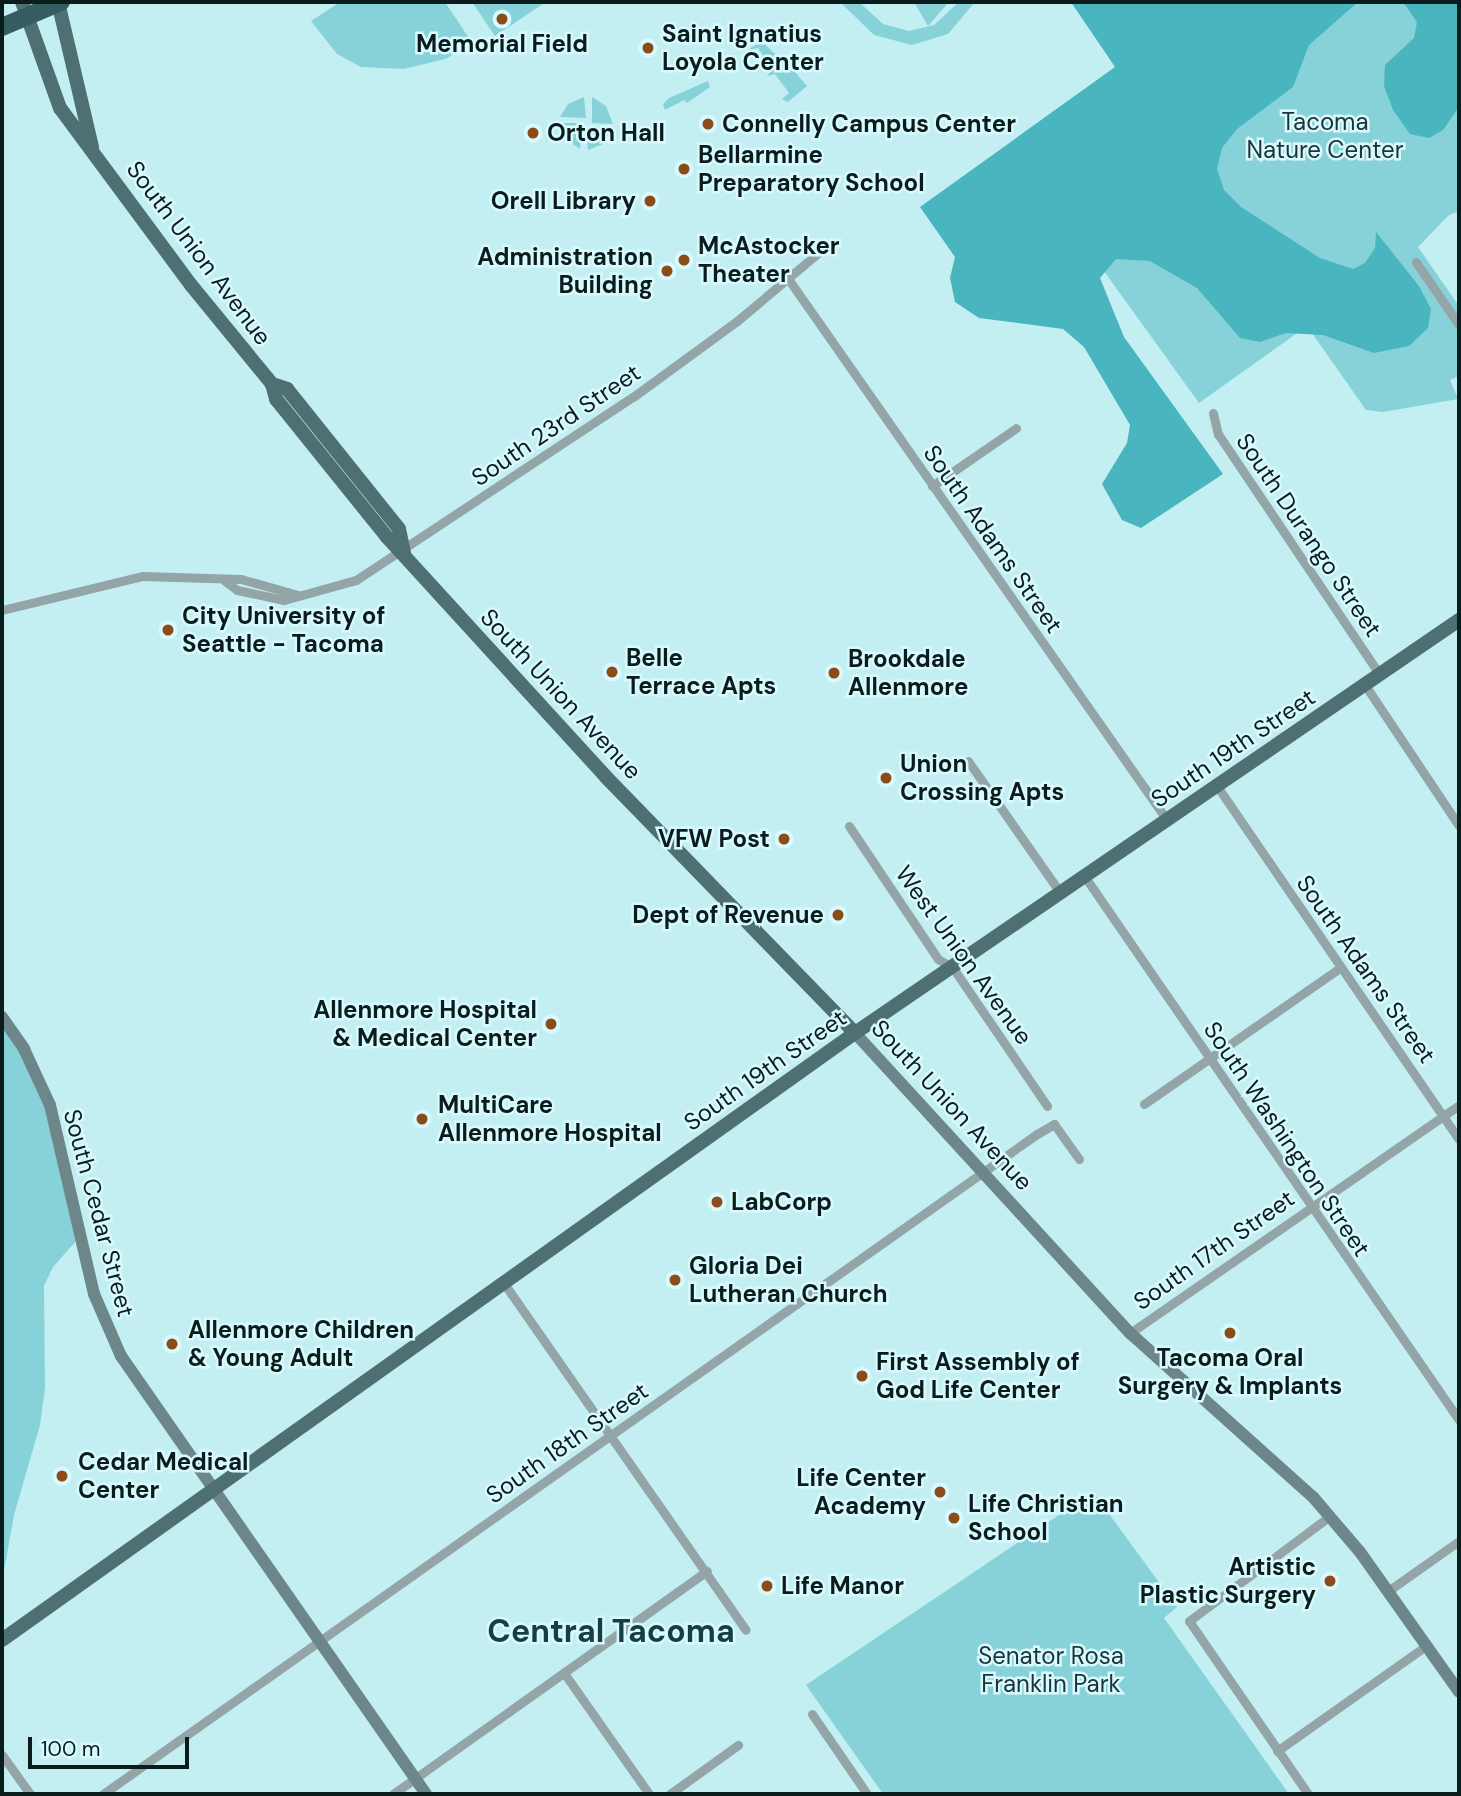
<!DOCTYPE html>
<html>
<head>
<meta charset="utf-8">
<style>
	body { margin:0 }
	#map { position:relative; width:1461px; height:1796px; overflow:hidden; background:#c3eff3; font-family:"DM Sans",sans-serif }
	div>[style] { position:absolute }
	.green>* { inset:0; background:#87d2d9 }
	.forest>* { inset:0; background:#49b5bf }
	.minor>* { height:9px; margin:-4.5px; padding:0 4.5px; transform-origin:4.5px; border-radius:4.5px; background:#94a5a7 }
	.secondary>* { height:12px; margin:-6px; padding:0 6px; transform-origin:6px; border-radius:6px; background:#6c8689 }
	.primary>* { height:14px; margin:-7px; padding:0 7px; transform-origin:7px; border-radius:7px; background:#4f7073 }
	.motorway>* { height:18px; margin:-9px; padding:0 9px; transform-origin:9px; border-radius:9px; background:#355d61 }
	.dots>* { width:19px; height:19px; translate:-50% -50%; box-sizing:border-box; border:4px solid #d8fafe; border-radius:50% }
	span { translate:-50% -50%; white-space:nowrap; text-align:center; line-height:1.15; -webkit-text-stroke:5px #d8fafe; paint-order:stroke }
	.poi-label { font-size:24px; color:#0b1c1d; font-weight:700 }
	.left { translate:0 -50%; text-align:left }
	.right { translate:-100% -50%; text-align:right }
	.park-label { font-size:24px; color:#1b3336 }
	.street-label { font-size:24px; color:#0b1c1d }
	.district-label { font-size:32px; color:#173f43; font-weight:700 }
	.frame { position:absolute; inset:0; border:4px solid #0b1c1d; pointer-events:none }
	.scale { position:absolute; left:28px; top:1737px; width:161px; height:32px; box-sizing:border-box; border:4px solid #0b1c1d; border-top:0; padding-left:9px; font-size:21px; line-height:24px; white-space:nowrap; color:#0b1c1d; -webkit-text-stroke:5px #d8fafe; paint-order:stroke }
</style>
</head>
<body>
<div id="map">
	<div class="green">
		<div style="clip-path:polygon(340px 2px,445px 2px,473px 44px,445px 59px,404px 69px,361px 67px,337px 54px,311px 21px)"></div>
		<div style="clip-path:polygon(472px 2px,546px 2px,495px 36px)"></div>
		<div style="clip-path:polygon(840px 2px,859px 2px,883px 24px,909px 31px,934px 25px,959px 2px,975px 2px,948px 34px,912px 45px,874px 35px)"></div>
		<div style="clip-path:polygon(914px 2px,949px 2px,928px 26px)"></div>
		<div style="clip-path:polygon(1071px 2px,1459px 2px,1459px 211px,1449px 215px,1418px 247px,1459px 306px,1459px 376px,1450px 380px,1458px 399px,1383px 412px,1366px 410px,1307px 326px,1199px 403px,1101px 267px,1205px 194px)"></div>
		<div style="clip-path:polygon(768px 36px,763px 43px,786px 63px,794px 58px,790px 66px,807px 86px,788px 102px,782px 99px,789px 93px,775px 74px,767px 76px,773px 69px,758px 48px,748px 50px)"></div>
		<div style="clip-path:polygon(708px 81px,710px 87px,687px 103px,684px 100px,665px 110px,663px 104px,669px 98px)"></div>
		<div style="clip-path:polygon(584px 97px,586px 118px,560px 117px,568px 104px)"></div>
		<div style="clip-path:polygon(592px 97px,606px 106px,613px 124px,592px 123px)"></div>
		<div style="clip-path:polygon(560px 123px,582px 123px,580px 149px,563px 137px)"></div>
		<div style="clip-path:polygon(592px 126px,612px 130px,603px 144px,588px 150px,586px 128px)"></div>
		<div style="clip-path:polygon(2px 1017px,50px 1105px,76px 1241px,53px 1267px,44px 1286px,45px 1388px,40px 1425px,14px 1515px,2px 1582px)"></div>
		<div style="clip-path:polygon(1093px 1492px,1177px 1607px,1164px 1618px,1289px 1794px,883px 1794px,806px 1685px)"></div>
	</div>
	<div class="forest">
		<div style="clip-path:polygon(1071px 2px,1358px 2px,1309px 45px,1293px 87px,1237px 129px,1222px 148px,1217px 169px,1224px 190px,1241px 207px,1320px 258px,1353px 269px,1365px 263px,1375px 248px,1376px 232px,1419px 286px,1431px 309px,1428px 328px,1409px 346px,1374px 353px,1323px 335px,1286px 333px,1260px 342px,1240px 338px,1197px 288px,1150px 261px,1116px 259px,1100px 278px,1124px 337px,1223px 474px,1141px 528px,1122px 520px,1102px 484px,1127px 443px,1130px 425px,1084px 347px,1063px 329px,979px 318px,955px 302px,950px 278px,955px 257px,920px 207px,1115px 67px)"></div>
		<div style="clip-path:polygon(1403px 2px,1459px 2px,1459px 107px,1443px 130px,1429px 138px,1410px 134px,1393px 110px,1384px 86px,1385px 65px,1414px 38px,1417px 22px)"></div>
	</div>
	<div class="minor">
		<div style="left:1416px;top:262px;width:76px;rotate:55.7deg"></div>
		<div style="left:789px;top:280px;width:659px;rotate:55.01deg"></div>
		<div style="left:1213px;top:413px;width:22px;rotate:77deg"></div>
		<div style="left:1218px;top:434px;width:290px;rotate:56.1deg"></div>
		<div style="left:932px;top:486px;width:102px;rotate:-34.6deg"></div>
		<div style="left:225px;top:581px;width:15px;rotate:37deg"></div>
		<div style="left:237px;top:590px;width:48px;rotate:12deg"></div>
		<div style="left:284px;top:600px;width:75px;rotate:-15.5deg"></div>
		<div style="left:356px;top:580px;width:332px;rotate:-33.5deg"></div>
		<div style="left:633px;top:397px;width:129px;rotate:-36.2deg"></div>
		<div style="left:737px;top:321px;width:106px;rotate:-40deg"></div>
		<div style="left:2px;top:610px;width:145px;rotate:-13.6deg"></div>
		<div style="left:143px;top:576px;width:98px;rotate:1.8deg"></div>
		<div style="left:241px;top:579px;width:59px;rotate:15.7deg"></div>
		<div style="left:1365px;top:685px;width:169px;rotate:56.3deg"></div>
		<div style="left:968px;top:761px;width:162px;rotate:55deg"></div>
		<div style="left:1217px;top:786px;width:428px;rotate:55.6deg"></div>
		<div style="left:849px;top:826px;width:160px;rotate:56.2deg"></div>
		<div style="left:938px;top:959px;width:17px;rotate:31deg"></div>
		<div style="left:953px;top:968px;width:167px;rotate:55.7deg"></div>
		<div style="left:1085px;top:877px;width:659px;rotate:55.44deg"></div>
		<div style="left:1144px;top:1104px;width:239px;rotate:-34.8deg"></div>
		<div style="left:503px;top:1282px;width:424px;rotate:55.1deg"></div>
		<div style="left:1130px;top:1333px;width:400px;rotate:-34.7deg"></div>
		<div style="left:1388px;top:1591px;width:87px;rotate:-35.2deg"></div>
		<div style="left:564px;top:1673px;width:148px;rotate:54.9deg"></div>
		<div style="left:812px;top:1714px;width:97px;rotate:55.5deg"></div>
		<div style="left:1277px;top:1751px;width:184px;rotate:-35.2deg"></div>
		<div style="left:2px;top:1755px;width:48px;rotate:54.3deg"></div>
		<div style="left:103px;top:1794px;width:1144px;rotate:-35.25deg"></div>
		<div style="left:1037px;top:1134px;width:20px;rotate:-30deg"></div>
		<div style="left:1054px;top:1124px;width:43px;rotate:54.5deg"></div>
		<div style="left:393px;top:1794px;width:385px;rotate:-35.4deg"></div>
		<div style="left:670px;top:1794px;width:84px;rotate:-35.8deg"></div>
		<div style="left:1308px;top:1794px;width:210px;rotate:-124.5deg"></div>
		<div style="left:1189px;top:1621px;width:176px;rotate:-36.7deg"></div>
	</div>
	<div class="secondary">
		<div style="left:2px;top:1017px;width:39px;rotate:55deg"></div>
		<div style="left:24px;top:1049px;width:62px;rotate:65.1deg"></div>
		<div style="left:50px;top:1105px;width:194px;rotate:76.9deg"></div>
		<div style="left:94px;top:1294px;width:68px;rotate:66.5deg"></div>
		<div style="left:121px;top:1356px;width:534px;rotate:55.15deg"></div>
		<div style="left:855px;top:1033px;width:407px;rotate:47.5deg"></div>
		<div style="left:1130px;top:1333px;width:246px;rotate:41.9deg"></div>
		<div style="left:1313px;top:1497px;width:72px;rotate:49.5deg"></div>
		<div style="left:1360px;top:1552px;width:171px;rotate:54.7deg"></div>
	</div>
	<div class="primary">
		<div style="left:22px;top:2px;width:113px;rotate:70.3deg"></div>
		<div style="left:60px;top:108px;width:220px;rotate:53.5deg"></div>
		<div style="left:191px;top:285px;width:128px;rotate:50.7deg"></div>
		<div style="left:272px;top:384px;width:16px;rotate:75deg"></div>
		<div style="left:276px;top:399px;width:177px;rotate:51.2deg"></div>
		<div style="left:387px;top:537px;width:325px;rotate:47.6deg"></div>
		<div style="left:606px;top:777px;width:357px;rotate:45.8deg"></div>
		<div style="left:58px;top:2px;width:149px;rotate:76.8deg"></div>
		<div style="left:272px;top:384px;width:16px;rotate:18deg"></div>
		<div style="left:287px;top:389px;width:179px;rotate:51.3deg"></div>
		<div style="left:399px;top:529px;width:24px;rotate:78deg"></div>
		<div style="left:2px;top:1640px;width:1047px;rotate:-35.44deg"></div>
		<div style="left:855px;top:1033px;width:732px;rotate:-34.36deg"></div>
	</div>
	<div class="motorway">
		<div style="left:2px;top:27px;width:64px;rotate:-23deg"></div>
	</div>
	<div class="dots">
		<div style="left:502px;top:19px;background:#8d4b18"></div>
		<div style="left:648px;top:48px;background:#8d4b18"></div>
		<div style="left:708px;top:124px;background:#8d4b18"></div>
		<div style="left:533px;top:133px;background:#8d4b18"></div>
		<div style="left:684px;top:169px;background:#8d4b18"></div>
		<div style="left:650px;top:201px;background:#8d4b18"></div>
		<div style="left:684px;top:260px;background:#8d4b18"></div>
		<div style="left:667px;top:271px;background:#8d4b18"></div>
		<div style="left:168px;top:630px;background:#8d4b18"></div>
		<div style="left:612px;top:672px;background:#8d4b18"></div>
		<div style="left:834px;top:673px;background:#8d4b18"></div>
		<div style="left:886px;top:778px;background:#8d4b18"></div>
		<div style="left:784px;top:839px;background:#8d4b18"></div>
		<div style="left:838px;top:915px;background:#8d4b18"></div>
		<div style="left:551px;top:1024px;background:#8d4b18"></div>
		<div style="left:422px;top:1119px;background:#8d4b18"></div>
		<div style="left:717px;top:1202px;background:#8d4b18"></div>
		<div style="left:675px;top:1280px;background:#8d4b18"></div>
		<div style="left:1230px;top:1333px;background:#8d4b18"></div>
		<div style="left:172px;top:1344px;background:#8d4b18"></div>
		<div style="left:862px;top:1376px;background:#8d4b18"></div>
		<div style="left:62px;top:1476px;background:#8d4b18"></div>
		<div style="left:940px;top:1492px;background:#8d4b18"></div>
		<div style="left:954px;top:1518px;background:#8d4b18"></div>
		<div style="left:1330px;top:1581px;background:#8d4b18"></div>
		<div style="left:767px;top:1586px;background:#8d4b18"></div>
	</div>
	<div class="poi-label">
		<span class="left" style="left:662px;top:48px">Saint Ignatius<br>Loyola Center</span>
		<span style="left:502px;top:44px">Memorial Field</span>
		<span class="left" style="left:722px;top:124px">Connelly Campus Center</span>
		<span class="left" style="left:547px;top:133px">Orton Hall</span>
		<span class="left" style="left:698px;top:169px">Bellarmine<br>Preparatory School</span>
		<span class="right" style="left:636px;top:201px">Orell Library</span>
		<span class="left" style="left:698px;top:260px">McAstocker<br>Theater</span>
		<span class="right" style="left:653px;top:271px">Administration<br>Building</span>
		<span class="left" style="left:182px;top:630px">City University of<br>Seattle - Tacoma</span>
		<span class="left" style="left:626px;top:672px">Belle<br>Terrace Apts</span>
		<span class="left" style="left:848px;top:673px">Brookdale<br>Allenmore</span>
		<span class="left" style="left:900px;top:778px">Union<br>Crossing Apts</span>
		<span class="right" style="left:770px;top:839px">VFW Post</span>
		<span class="right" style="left:824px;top:915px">Dept of Revenue</span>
		<span class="right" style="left:537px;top:1024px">Allenmore Hospital<br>&amp; Medical Center</span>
		<span class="left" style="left:438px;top:1119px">MultiCare<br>Allenmore Hospital</span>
		<span class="left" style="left:731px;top:1202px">LabCorp</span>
		<span class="left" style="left:689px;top:1280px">Gloria Dei<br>Lutheran Church</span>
		<span class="left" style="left:188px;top:1344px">Allenmore Children<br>&amp; Young Adult</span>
		<span style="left:1230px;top:1372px">Tacoma Oral<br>Surgery &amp; Implants</span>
		<span class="left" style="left:876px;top:1376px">First Assembly of<br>God Life Center</span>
		<span class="left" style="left:78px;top:1476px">Cedar Medical<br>Center</span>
		<span class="right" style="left:926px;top:1492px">Life Center<br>Academy</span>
		<span class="left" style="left:968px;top:1518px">Life Christian<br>School</span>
		<span class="right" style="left:1316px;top:1581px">Artistic<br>Plastic Surgery</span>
		<span class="left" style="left:781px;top:1586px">Life Manor</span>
	</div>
	<div class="park-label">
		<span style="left:1325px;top:136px">Tacoma<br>Nature Center</span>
		<span style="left:1051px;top:1670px">Senator Rosa<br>Franklin Park</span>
	</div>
	<div class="street-label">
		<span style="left:199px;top:253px;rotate:53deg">South Union Avenue</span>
		<span style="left:556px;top:425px;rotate:-34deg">South 23rd Street</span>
		<span style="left:1309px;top:535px;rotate:56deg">South Durango Street</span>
		<span style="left:993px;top:539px;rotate:55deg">South Adams Street</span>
		<span style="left:561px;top:694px;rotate:47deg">South Union Avenue</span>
		<span style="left:1233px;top:748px;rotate:-34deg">South 19th Street</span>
		<span style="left:964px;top:955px;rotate:54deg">West Union Avenue</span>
		<span style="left:1366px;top:969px;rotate:55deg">South Adams Street</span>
		<span style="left:765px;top:1070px;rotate:-35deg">South 19th Street</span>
		<span style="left:952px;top:1105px;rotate:47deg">South Union Avenue</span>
		<span style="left:1287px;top:1139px;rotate:56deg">South Washington Street</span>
		<span style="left:99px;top:1213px;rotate:75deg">South Cedar Street</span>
		<span style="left:1214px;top:1250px;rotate:-35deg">South 17th Street</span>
		<span style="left:567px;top:1443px;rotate:-35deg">South 18th Street</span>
	</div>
	<div class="district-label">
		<span style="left:611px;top:1631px">Central Tacoma</span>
	</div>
	<div class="frame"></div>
	<div class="scale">100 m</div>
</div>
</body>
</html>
